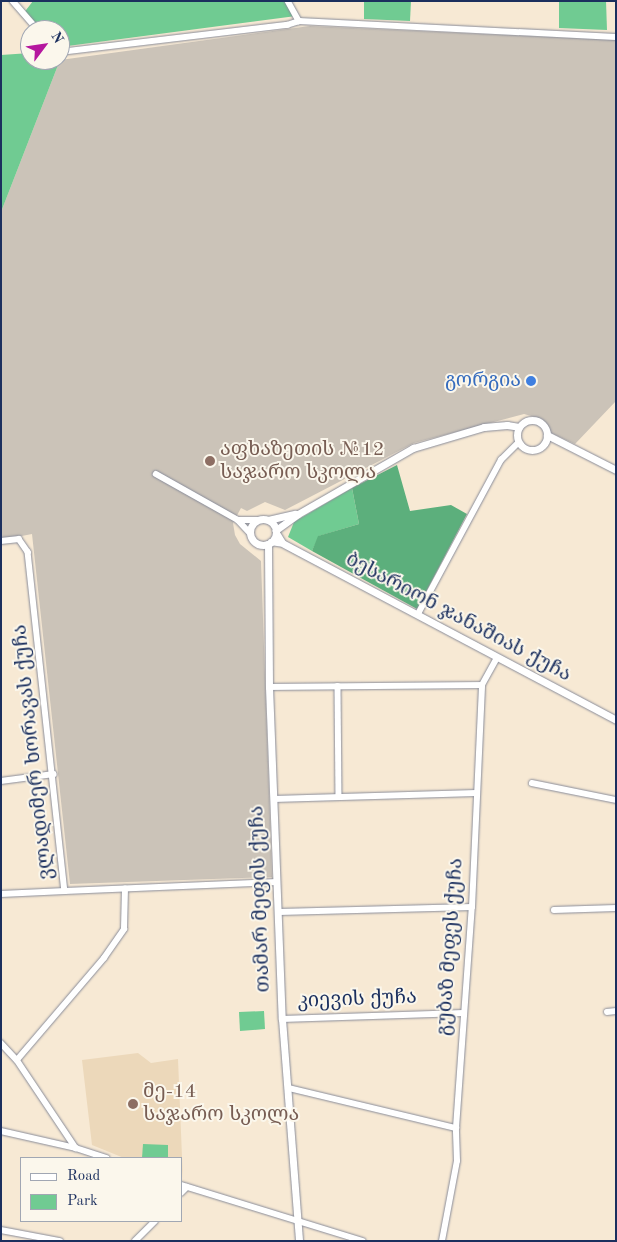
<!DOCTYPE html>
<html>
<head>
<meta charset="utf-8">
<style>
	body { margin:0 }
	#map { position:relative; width:617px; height:1242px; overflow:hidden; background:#f7e9d4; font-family:"Old Standard TT","Noto Serif Georgian",serif }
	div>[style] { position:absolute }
	.built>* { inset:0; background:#ecd8ba }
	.industrial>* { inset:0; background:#cbc3b8 }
	.green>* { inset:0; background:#70cb92 }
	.forest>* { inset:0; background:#5caf7c }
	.roads { filter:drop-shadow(0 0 1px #898c99) drop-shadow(0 0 1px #898c99) }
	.minor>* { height:5.5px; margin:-2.75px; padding:0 2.75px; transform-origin:2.75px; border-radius:2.75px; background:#fff }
	.tertiary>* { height:7px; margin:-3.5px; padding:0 3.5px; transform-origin:3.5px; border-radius:3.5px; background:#fff }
	.tertiary>.ring { margin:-3.5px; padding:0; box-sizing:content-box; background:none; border:7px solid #fff; border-radius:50% }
	.dots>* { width:14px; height:14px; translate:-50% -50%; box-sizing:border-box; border:2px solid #fbf7ec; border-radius:50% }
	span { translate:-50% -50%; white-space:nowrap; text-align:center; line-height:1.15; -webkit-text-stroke:4px #fbf7ec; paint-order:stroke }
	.shop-label { font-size:20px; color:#366cbe }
	.right { translate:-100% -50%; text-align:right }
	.education-label { font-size:20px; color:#785e54 }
	.left { translate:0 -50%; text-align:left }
	.street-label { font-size:20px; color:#1b2f5e }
	.frame { position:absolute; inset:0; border:2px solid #1b2f5e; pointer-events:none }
	.legend { position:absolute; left:20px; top:1157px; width:162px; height:65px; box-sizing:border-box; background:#fbf7ec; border:1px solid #a1a7b3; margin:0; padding:6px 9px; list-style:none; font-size:15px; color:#1b2f5e }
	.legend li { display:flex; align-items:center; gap:10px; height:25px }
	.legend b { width:25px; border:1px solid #a1a7b3 }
	.north { position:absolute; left:20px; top:20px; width:50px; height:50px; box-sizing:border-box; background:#fbf7ec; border:1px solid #a1a7b3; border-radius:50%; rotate:59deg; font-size:14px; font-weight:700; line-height:20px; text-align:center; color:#1b2f5e }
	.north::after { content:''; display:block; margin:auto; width:18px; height:22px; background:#b5179e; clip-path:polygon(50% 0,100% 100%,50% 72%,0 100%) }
</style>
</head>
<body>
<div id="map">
	<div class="built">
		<div style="clip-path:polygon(138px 1053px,151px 1063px,178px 1059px,183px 1181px,181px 1158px,124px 1158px,92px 1145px,82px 1060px)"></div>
	</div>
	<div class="industrial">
		<div style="clip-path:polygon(310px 26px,616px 40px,616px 401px,575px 444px,551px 433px,542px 419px,524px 414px,414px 443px,285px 510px,265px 502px,247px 511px,241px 508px,233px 523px,235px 535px,240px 544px,261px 561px,272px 877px,70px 884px,32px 534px,1px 540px,1px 212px,60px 60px)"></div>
	</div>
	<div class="green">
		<div style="clip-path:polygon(33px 1px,288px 1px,296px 16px,60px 47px,60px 30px,38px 30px,23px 14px)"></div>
		<div style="clip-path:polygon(364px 1px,411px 1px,410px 21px,364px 19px)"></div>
		<div style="clip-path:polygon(559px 1px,606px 1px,607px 30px,559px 28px)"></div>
		<div style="clip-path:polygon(30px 53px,30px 60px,60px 60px,1px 212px,1px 55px)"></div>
		<div style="clip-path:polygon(352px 488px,359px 524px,319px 536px,312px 551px,288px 537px,294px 522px)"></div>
		<div style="clip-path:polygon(264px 1011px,265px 1029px,240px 1031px,239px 1012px)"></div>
		<div style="clip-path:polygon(143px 1144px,168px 1145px,168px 1158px,142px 1158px)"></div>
	</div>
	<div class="forest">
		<div style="clip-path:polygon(397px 465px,410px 511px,451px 505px,467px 514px,417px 609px,312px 551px,318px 536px,359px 524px,352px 488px)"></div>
	</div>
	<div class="roads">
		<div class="minor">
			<div style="left:13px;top:1px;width:38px;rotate:49deg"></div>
			<div style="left:288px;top:1px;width:23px;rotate:61deg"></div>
			<div style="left:299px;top:21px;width:317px;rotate:2.9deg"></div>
			<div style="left:60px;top:52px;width:229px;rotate:-6.8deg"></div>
			<div style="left:287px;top:25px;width:13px;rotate:-18deg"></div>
			<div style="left:156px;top:474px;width:94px;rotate:29.3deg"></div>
			<div style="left:238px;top:520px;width:18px;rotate:47deg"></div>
			<div style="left:238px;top:520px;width:19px"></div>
			<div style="left:276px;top:531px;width:15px;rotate:58deg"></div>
			<div style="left:1px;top:541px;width:18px;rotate:-6deg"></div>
			<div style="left:19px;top:539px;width:16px;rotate:55deg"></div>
			<div style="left:28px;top:552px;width:341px;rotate:83.8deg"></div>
			<div style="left:65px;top:891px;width:212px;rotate:-2.4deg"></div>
			<div style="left:271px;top:542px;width:13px;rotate:9deg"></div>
			<div style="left:418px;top:614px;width:175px;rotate:-61.7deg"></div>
			<div style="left:501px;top:460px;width:25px;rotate:-45deg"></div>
			<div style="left:338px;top:686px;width:111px;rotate:89.5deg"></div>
			<div style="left:269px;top:687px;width:213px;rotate:-0.5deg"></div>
			<div style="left:1px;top:781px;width:53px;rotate:-7.5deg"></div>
			<div style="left:532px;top:783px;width:86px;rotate:11.4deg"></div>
			<div style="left:274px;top:799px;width:202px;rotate:-1.7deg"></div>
			<div style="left:1px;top:894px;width:64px;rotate:-2.7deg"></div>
			<div style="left:554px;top:910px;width:62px;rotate:-1.8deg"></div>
			<div style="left:279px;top:912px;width:193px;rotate:-1.5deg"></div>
			<div style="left:607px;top:1012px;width:9px;rotate:-6deg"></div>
			<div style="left:282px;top:1019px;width:181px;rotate:-1.9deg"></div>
			<div style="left:1px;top:1043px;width:23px;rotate:47deg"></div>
			<div style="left:17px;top:1060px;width:106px;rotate:56.2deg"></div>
			<div style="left:76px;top:1148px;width:32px;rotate:18deg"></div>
			<div style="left:17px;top:1060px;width:134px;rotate:-49.5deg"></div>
			<div style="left:104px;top:958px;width:35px;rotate:-55deg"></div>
			<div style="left:124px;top:929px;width:40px;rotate:-88.6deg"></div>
			<div style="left:289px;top:1088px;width:172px;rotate:13.5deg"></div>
			<div style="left:1px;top:1131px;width:77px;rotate:12.8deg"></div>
			<div style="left:181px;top:1185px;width:190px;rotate:17.1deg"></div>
			<div style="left:181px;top:1193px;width:8px;rotate:-45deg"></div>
			<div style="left:1px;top:1230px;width:60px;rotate:10.6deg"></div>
			<div style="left:135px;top:1241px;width:28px;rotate:-45deg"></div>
			<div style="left:442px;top:1241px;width:81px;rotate:-79.4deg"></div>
			<div style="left:457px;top:1161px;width:33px;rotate:-92deg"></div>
			<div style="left:456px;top:1128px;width:222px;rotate:-85.9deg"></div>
			<div style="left:472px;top:907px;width:222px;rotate:-87.4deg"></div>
			<div style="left:482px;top:685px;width:31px;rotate:-61deg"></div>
		</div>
		<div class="tertiary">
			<div class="ring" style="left:517px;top:420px;width:23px;height:23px"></div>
			<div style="left:547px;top:435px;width:77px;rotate:26.9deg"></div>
			<div class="ring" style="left:250px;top:519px;width:19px;height:19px"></div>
			<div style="left:268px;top:520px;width:28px;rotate:-13deg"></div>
			<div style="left:276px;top:530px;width:27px;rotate:-36deg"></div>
			<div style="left:298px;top:514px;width:133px;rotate:-29.9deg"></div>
			<div style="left:413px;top:448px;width:74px;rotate:-16.5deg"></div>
			<div style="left:484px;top:427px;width:23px;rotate:-5deg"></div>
			<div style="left:507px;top:425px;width:12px;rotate:9deg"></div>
			<div style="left:268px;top:544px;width:143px;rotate:89.6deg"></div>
			<div style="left:269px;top:687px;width:332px;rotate:87.8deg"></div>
			<div style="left:282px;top:1019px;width:223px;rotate:85.6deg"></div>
			<div style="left:284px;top:544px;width:376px;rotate:27.9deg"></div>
		</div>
	</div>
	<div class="dots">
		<div style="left:531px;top:381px;background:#3f7fe0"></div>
		<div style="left:210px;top:461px;background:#8d6e63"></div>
		<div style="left:133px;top:1104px;background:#8d6e63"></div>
	</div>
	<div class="shop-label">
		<span class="right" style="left:521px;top:381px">გორგია</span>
	</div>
	<div class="education-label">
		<span class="left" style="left:220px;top:462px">აფხაზეთის №12<br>საჯარო სკოლა</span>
		<span class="left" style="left:143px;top:1104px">მე-14<br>საჯარო სკოლა</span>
	</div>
	<div class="street-label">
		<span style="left:458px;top:618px;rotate:28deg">ბესარიონ ჯანაშიას ქუჩა</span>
		<span style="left:34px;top:752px;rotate:-96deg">ვლადიმერ ხორავას ქუჩა</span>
		<span style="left:261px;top:899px;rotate:-92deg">თამარ მეფის ქუჩა</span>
		<span style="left:451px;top:947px;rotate:-86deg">გუბაზ მეფეს ქუჩა</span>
		<span style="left:357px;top:1000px;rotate:-2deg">კიევის ქუჩა</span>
	</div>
	<div class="frame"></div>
	<ul class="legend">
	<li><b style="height:6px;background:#fff"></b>Road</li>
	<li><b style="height:14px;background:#70cb92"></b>Park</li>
	</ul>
	<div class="north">N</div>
</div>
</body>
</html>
